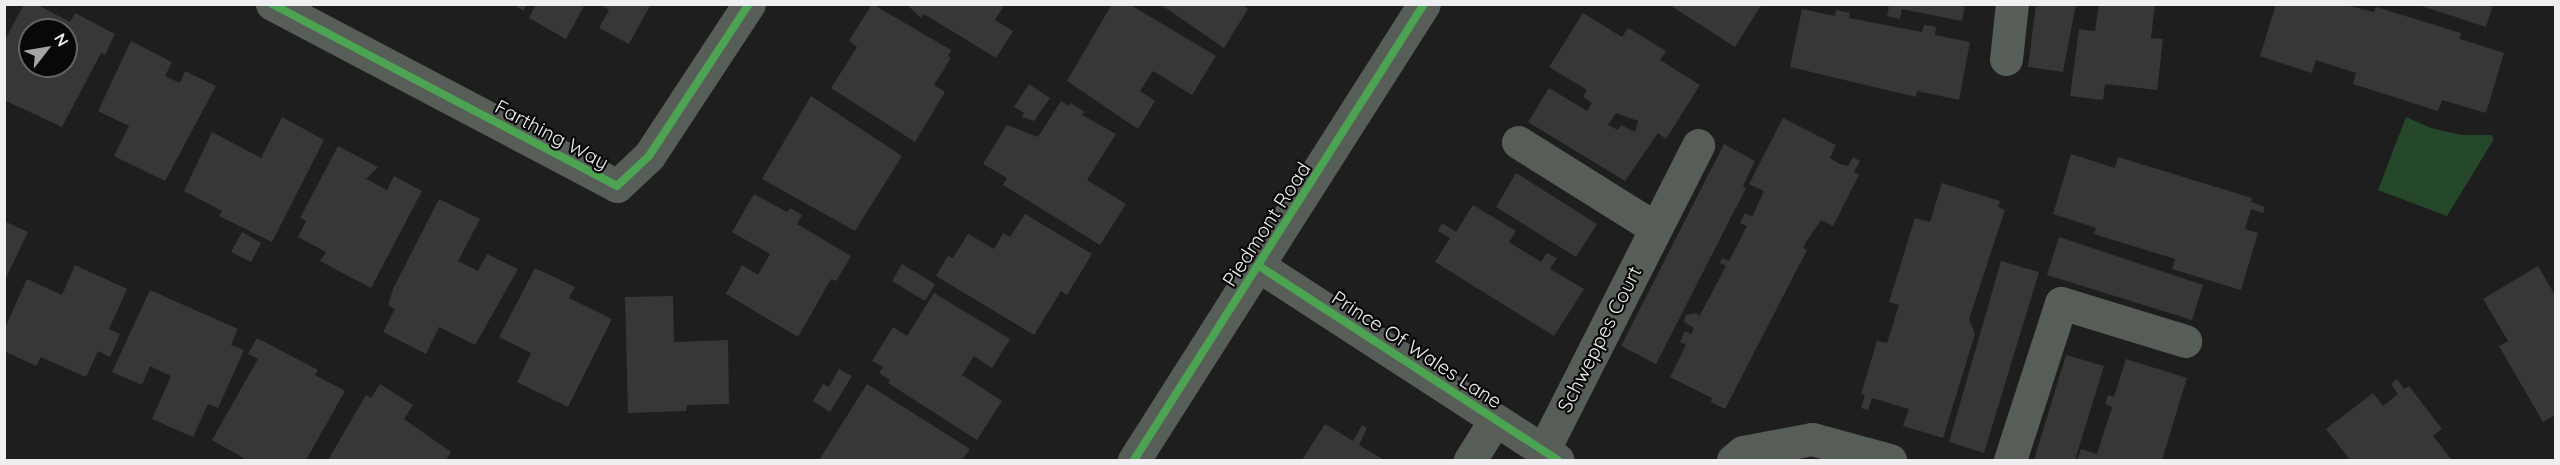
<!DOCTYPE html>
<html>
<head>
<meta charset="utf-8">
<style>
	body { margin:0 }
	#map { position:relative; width:2560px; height:465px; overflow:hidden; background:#1e1e1e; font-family:Quicksand,sans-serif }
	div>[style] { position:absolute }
	.green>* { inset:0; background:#25472a }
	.building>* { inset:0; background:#383738 }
	.minor>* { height:33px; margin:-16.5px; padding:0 16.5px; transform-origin:16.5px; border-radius:16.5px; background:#575d57 }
	.major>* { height:33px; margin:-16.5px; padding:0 16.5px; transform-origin:16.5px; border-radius:16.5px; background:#575e58 }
	.cycleway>* { height:8px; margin:-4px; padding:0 4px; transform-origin:4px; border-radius:4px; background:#4ca352 }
	span { translate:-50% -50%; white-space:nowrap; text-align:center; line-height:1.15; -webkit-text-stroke:4.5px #080808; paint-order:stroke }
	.street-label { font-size:20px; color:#efeef0 }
	.frame { position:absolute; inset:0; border:6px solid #efeef0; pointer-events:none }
	.north { position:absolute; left:18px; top:18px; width:60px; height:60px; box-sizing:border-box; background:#080808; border:2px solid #646465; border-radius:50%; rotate:59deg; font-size:16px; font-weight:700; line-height:24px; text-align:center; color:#efeef0 }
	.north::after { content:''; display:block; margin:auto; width:21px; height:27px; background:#a6a5a6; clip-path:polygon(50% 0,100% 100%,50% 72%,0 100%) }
</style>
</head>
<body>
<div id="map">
	<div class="green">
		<div style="clip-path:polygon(2406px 117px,2431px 128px,2462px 135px,2491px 135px,2494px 139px,2447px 216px,2378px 190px)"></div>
	</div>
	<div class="building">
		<div style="clip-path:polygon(evenodd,24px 4px,36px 4px,70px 22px,75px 13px,115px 34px,105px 55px,101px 53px,62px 127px,4px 100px,4px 42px,24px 4px,30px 30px,66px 30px,66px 66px,30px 66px,30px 30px)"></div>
		<div style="clip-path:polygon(512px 4px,526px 4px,524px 11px)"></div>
		<div style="clip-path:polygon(536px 4px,585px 4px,566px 39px,529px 18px)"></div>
		<div style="clip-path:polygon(600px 4px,651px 4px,629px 44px,599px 28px,609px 10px)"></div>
		<div style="clip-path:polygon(872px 4px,951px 50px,948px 56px,951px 58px,934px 85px,945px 92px,915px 142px,831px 88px,857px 47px,849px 41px)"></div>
		<div style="clip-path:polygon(906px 4px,1005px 4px,995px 20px,1013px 31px,996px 58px,924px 14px,921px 18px)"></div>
		<div style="clip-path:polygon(1112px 4px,1129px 4px,1216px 56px,1192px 95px,1153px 71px,1140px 91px,1155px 101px,1138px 129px,1067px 81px)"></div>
		<div style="clip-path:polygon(1160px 4px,1241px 4px,1248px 9px,1224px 48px)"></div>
		<div style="clip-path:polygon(1668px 4px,1762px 4px,1735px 47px)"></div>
		<div style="clip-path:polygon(1883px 4px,1965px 4px,1962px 21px,1902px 9px,1900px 19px,1887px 16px,1889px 7px)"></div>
		<div style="clip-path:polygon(2036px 4px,2076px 4px,2063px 72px,2028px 67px)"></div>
		<div style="clip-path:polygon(2099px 4px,2155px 4px,2151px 38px,2163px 39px,2157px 90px,2105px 84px,2103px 100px,2070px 96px,2079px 29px,2095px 31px)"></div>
		<div style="clip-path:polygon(2276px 4px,2342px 4px,2374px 12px,2376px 7px,2461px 33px,2460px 39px,2504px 53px,2486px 113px,2442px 100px,2438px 111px,2353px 84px,2356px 73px,2316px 60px,2312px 73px,2260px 56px)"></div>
		<div style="clip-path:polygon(2416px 4px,2493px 4px,2486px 27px)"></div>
		<div style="clip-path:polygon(1802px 9px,1835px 16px,1836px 10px,1850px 13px,1849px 18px,1922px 32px,1924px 25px,1936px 27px,1935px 35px,1970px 42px,1959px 100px,1917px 91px,1916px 97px,1790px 67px)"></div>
		<div style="clip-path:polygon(evenodd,1583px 13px,1622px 37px,1628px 28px,1666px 51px,1660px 60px,1700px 85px,1666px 139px,1658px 133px,1625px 181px,1528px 122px,1549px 88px,1587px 111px,1592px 103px,1583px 97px,1587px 90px,1549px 67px,1583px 13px,1616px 113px,1638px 121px,1635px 132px,1621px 125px,1618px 130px,1608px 125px,1616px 113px)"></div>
		<div style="clip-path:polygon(131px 41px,172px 62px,165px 76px,180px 83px,185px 71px,216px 86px,165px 181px,114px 156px,129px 126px,98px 111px)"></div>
		<div style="clip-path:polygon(1029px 84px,1050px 98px,1034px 121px,1022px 117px,1024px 113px,1014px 107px)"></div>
		<div style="clip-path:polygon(811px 96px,902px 156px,855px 231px,762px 179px)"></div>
		<div style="clip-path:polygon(1061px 101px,1069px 106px,1071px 103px,1085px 112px,1082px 115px,1116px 134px,1087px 180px,1126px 204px,1100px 245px,1003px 185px,1007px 178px,983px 164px,1007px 125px,1038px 137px)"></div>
		<div style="clip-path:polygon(282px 117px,324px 140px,272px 242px,219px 216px,222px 211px,184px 191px,212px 132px,261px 158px)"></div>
		<div style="clip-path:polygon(1783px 118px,1836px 145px,1830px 158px,1840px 164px,1848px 166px,1853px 157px,1860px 161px,1854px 172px,1859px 175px,1833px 226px,1821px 220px,1806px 242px,1803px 248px,1807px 250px,1725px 409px,1711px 402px,1712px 398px,1670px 377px,1686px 345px,1680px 342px,1685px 331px,1691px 334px,1694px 328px,1684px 322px,1686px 315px,1698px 313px,1699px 317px,1726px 266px,1720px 263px,1722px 258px,1729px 261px,1747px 226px,1740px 223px,1745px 213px,1752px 217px,1764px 191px,1749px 184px)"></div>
		<div style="clip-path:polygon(1724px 144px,1755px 161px,1743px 186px,1746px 188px,1656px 364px,1621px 346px)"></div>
		<div style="clip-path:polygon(338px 146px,378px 167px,366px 179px,387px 190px,394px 176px,422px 191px,371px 288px,320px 261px,326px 252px,298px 237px,306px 221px,300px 218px)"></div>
		<div style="clip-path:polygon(2071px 154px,2115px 168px,2118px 157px,2252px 198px,2251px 202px,2265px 207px,2263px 213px,2251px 209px,2245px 229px,2258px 233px,2241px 290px,2172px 269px,2175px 259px,2094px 234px,2096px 228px,2053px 214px)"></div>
		<div style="clip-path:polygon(1516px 173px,1597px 224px,1576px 257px,1496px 207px)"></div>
		<div style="clip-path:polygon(1942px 183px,2000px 201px,1998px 207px,2005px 210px,1969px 319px,1975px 334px,1943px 438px,1903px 426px,1909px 409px,1872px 398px,1868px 410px,1861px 408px,1865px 395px,1861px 394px,1877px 341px,1887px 343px,1899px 305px,1889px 302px,1915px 218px,1930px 222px)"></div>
		<div style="clip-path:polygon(754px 194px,787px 212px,790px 208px,802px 215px,797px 224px,851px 256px,836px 281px,831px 279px,798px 337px,726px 294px,742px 265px,758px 275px,770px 254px,732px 232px)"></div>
		<div style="clip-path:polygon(439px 199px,480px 219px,458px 261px,478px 271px,487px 254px,518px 269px,475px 345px,439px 327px,426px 354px,383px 332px,395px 309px,388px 305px,393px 289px)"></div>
		<div style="clip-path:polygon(1473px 205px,1516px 231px,1509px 242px,1541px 262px,1547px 253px,1557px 258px,1550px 269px,1584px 289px,1554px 336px,1435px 262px,1450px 238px,1438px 231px,1442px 223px,1456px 232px)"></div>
		<div style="clip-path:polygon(1025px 214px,1092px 254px,1067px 295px,1061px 291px,1034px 335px,936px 276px,948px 256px,953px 258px,968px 234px,994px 249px,1003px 233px,1010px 237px)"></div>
		<div style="clip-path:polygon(4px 221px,28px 232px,4px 282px)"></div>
		<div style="clip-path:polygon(242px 232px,261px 243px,251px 262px,231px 252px)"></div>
		<div style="clip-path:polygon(2059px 237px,2203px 285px,2192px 320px,2047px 275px)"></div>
		<div style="clip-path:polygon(2001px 261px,2039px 272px,1984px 453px,1949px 442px)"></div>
		<div style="clip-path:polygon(902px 264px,935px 284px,925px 301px,892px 281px)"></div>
		<div style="clip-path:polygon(75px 265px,127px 289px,109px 329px,120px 334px,110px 357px,98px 351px,86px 377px,41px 357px,36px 366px,4px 351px,4px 330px,27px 279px,62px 295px)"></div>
		<div style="clip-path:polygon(2538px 266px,2556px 297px,2556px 420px,2553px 416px,2543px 422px,2499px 346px,2508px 341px,2483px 299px)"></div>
		<div style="clip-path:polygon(535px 268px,575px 287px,569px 298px,612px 319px,568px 407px,517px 382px,531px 353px,499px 337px)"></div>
		<div style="clip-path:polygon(150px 290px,238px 329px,231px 345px,244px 350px,218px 408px,208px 404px,193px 437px,152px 419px,171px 376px,150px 366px,142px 385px,112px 372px)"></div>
		<div style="clip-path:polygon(934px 293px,1010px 339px,992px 368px,974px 356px,962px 375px,1002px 401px,977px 440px,888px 383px,890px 380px,879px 373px,883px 367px,872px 361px,893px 327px,907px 336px)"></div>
		<div style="clip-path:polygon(673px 296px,674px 342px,728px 340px,729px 404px,687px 405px,686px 411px,628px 413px,625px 297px)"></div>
		<div style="clip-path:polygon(257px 338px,318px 370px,315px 375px,345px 391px,306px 460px,247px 460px,212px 440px,258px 359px,248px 354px)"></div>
		<div style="clip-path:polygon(2066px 355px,2104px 366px,2075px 460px,2034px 460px)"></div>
		<div style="clip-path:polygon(2126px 359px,2187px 378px,2162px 460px,2077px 460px,2081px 449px,2097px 454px,2112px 407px,2105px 404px,2108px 395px,2114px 397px)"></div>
		<div style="clip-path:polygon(839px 369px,852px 376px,830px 412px,813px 401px,823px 384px,829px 387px)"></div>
		<div style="clip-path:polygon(2397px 379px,2404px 389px,2409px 386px,2442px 429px,2433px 436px,2452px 460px,2350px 460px,2326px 429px,2373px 393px,2383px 406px,2398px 394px,2391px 384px)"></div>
		<div style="clip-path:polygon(380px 384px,413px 405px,404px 419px,451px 452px,446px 460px,328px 460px,366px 395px,371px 398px)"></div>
		<div style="clip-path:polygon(867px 384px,970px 449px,962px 460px,819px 460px)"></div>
		<div style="clip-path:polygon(1325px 424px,1353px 441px,1362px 425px,1367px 428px,1359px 445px,1384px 460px,1302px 460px)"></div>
	</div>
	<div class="minor">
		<div style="left:272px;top:4px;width:390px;rotate:27.8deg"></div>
		<div style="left:617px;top:186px;width:44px;rotate:-43.2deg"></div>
		<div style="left:649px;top:156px;width:182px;rotate:-56.7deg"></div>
		<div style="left:2006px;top:59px;width:55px;rotate:-83.8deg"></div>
		<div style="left:1518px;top:142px;width:162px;rotate:32.1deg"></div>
		<div style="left:1259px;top:266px;width:356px;rotate:33deg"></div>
		<div style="left:1543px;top:451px;width:343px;rotate:-63.1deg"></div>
		<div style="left:1470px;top:460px;width:47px;rotate:-58deg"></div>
		<div style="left:1733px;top:460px;width:13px;rotate:-39deg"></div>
		<div style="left:1743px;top:452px;width:70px;rotate:-10.7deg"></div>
		<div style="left:1812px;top:439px;width:81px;rotate:15.1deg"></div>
		<div style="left:2010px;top:460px;width:165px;rotate:-72deg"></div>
		<div style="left:2061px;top:303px;width:130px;rotate:17deg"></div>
	</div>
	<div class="major">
		<div style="left:1134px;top:460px;width:540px;rotate:-57.55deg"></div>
	</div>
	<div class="cycleway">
		<div style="left:272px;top:4px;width:390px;rotate:27.8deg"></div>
		<div style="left:617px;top:186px;width:44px;rotate:-43.2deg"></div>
		<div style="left:649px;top:156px;width:182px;rotate:-56.7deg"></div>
		<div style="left:1259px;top:266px;width:356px;rotate:33deg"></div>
		<div style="left:1134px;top:460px;width:540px;rotate:-57.55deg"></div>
	</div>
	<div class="street-label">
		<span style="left:552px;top:134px;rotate:28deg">Farthing Way</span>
		<span style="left:1266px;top:224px;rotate:-57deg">Piedmont Road</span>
		<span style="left:1599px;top:339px;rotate:-63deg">Schweppes Court</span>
		<span style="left:1417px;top:349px;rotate:33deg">Prince Of Wales Lane</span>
	</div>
	<div class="frame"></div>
	<div class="north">N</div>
</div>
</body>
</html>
